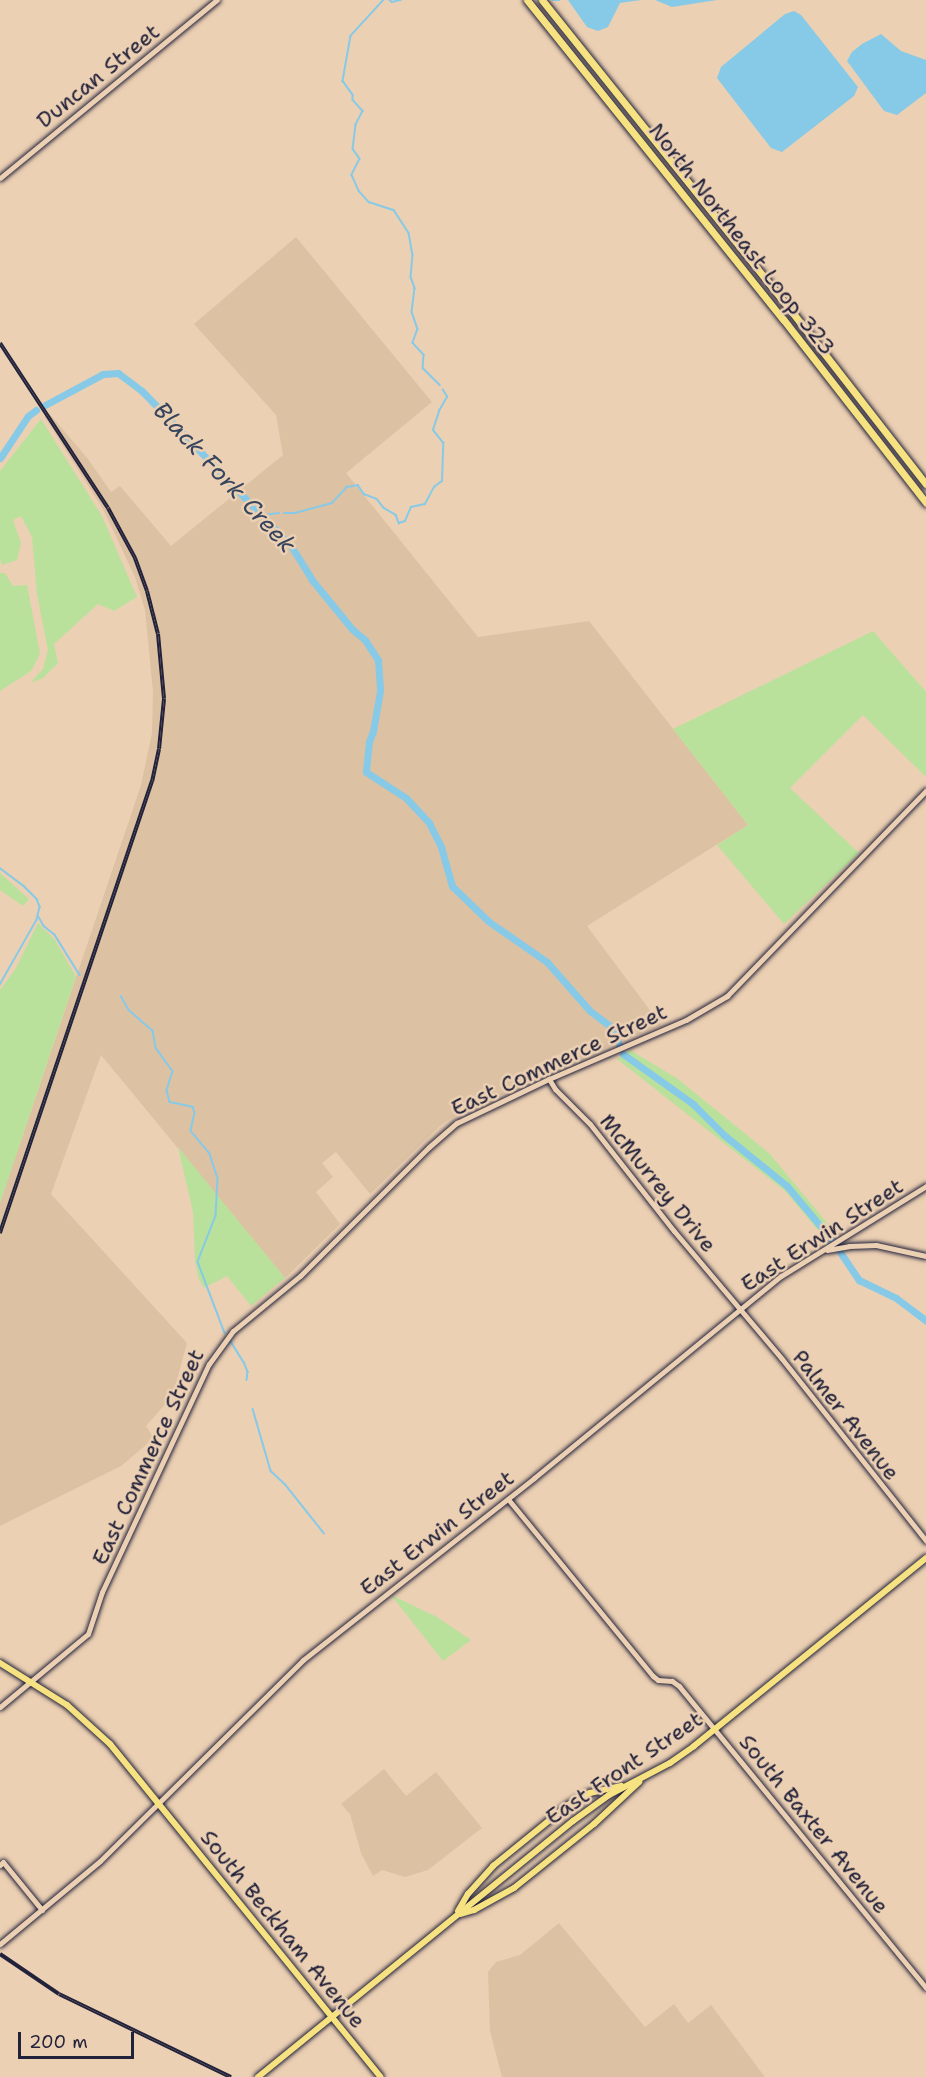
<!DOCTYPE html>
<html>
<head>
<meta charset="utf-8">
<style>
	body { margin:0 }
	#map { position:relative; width:926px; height:2077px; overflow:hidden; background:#ecd0b3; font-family:"Shantell Sans",sans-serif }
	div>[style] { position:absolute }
	.built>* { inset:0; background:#ddc1a3 }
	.green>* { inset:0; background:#b9e19c }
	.water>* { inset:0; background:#86cae7 }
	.stream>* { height:1.5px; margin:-0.75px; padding:0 0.75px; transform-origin:0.75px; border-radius:0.75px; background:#86cae7 }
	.river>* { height:7px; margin:-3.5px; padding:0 3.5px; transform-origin:3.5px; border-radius:3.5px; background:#86cae7 }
	.roads { filter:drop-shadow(0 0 2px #22223b) drop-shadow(0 0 2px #22223b) }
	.secondary>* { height:5px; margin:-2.5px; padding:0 2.5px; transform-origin:2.5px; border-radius:2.5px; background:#ecd0b3 }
	.primary>* { height:6px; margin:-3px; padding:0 3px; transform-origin:3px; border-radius:3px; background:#f7e281 }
	.highway>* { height:7px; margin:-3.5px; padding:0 3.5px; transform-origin:3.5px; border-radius:3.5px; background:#f7e281 }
	.rail>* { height:4px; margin-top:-2px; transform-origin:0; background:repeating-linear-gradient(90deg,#ecd0b3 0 4.5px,#22223b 0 9px); box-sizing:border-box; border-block:2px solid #22223b }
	span { translate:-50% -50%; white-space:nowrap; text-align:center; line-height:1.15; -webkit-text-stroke:5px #ecd0b3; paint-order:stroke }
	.street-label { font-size:22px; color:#22223b }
	.water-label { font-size:24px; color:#36445d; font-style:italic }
	.scale { position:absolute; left:18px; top:2032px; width:116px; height:27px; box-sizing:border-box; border:3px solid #22223b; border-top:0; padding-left:8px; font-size:18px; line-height:21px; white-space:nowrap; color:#22223b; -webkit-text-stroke:4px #ecd0b3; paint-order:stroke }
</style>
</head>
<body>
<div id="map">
	<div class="built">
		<div style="clip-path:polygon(296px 237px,432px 402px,346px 473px,478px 637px,589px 621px,748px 825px,587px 926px,661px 1025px,585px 1056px,453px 1117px,442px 1124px,370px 1194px,336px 1152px,322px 1163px,333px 1177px,316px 1192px,340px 1224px,285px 1278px,101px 1055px,51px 1194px,187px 1343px,176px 1384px,166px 1403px,146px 1426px,153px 1437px,146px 1445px,121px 1466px,0 1526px,0 1203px,141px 785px,152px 733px,153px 692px,145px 610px,135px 577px,103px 509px,44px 416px,49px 413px,88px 459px,111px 492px,120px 486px,171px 546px,283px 455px,276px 415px,194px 324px)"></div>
		<div style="clip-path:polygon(384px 1769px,406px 1796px,436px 1772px,482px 1828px,428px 1870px,405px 1877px,382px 1870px,373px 1876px,361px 1853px,350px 1814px,341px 1804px)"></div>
		<div style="clip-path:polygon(559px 1923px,645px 2027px,674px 2004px,688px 2023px,711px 2005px,765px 2077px,502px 2077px,490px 2031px,488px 1972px,496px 1962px,520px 1955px)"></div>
	</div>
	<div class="green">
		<div style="clip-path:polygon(41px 419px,102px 516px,137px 597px,114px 611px,98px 604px,54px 644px,58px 663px,43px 678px,30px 683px,43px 669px,48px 650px,37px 594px,32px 537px,21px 516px,13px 520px,21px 543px,17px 560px,2px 565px,0 560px,0 471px)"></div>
		<div style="clip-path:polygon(0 573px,5px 573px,13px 586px,27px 585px,40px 654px,31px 671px,0 691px)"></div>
		<div style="clip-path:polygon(873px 631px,926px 692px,926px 777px,863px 715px,790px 788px,859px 853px,784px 924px,717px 845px,748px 825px,673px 729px)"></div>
		<div style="clip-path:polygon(0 873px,29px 899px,23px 906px,0 890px)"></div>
		<div style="clip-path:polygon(38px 923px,55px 940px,76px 977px,0 1203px,0 990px,16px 968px)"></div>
		<div style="clip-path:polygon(630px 1050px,678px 1079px,770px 1154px,837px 1235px,827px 1241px,785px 1191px,617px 1059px)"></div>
		<div style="clip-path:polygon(178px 1147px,285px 1278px,251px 1306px,227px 1276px,204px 1288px,198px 1277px,195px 1260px,193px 1212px)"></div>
		<div style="clip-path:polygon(391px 1595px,437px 1617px,471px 1640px,443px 1661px)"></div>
	</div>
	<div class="water">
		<div style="clip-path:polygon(568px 0,641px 0,620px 3px,608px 27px,598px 31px,587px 27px)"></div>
		<div style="clip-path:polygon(655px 0,717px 0,672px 7px)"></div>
		<div style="clip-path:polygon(794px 11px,801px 15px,858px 87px,854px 96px,782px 152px,771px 148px,717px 78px,721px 67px,785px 14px)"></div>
		<div style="clip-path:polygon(881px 34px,901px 51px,926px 60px,926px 93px,897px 115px,884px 111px,847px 61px,852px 52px,862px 44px)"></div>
	</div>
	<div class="stream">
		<div style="left:384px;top:0;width:49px;rotate:132.5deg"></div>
		<div style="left:351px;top:36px;width:46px;rotate:100.1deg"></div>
		<div style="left:343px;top:81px;width:17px;rotate:54deg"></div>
		<div style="left:353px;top:95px;width:5px;rotate:90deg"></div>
		<div style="left:353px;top:100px;width:15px;rotate:48deg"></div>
		<div style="left:363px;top:111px;width:16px;rotate:117deg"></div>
		<div style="left:356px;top:125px;width:24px;rotate:97deg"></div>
		<div style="left:353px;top:149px;width:12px;rotate:55deg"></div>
		<div style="left:360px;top:159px;width:18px;rotate:117deg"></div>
		<div style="left:352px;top:175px;width:17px;rotate:66deg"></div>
		<div style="left:359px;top:191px;width:15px;rotate:48deg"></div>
		<div style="left:369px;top:202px;width:26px;rotate:18deg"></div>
		<div style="left:394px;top:210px;width:27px;rotate:57deg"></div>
		<div style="left:409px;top:233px;width:22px;rotate:80deg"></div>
		<div style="left:413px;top:255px;width:22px;rotate:95deg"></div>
		<div style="left:411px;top:277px;width:12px;rotate:70deg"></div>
		<div style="left:415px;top:288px;width:24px;rotate:97deg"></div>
		<div style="left:412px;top:312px;width:18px;rotate:71deg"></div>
		<div style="left:418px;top:329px;width:15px;rotate:110deg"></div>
		<div style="left:413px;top:343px;width:16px;rotate:47deg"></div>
		<div style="left:424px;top:355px;width:13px;rotate:94deg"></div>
		<div style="left:423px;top:368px;width:24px;rotate:45deg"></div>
		<div style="left:390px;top:0;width:3px;rotate:45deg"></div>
		<div style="left:392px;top:2px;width:9px;rotate:-13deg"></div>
		<div style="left:553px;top:0;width:6px"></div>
		<div style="left:284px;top:513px;width:11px"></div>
		<div style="left:295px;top:513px;width:38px;rotate:-15deg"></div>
		<div style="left:332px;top:503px;width:22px;rotate:-47deg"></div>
		<div style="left:347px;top:487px;width:11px;rotate:-10deg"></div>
		<div style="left:358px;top:485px;width:11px;rotate:56deg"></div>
		<div style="left:364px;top:494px;width:14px;rotate:21deg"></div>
		<div style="left:377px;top:499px;width:11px;rotate:52deg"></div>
		<div style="left:384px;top:508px;width:14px;rotate:30deg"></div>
		<div style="left:396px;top:515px;width:9px;rotate:69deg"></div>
		<div style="left:399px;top:523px;width:6px;rotate:-18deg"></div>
		<div style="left:405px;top:521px;width:15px;rotate:-67deg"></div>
		<div style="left:411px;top:507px;width:14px;rotate:-12deg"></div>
		<div style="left:425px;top:504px;width:19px;rotate:-62deg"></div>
		<div style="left:434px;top:487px;width:10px;rotate:-37deg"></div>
		<div style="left:442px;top:481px;width:38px;rotate:-88deg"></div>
		<div style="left:443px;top:443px;width:16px;rotate:-128deg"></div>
		<div style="left:433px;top:430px;width:20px;rotate:-72deg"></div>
		<div style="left:439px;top:411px;width:16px;rotate:-60deg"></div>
		<div style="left:447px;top:397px;width:8px;rotate:-120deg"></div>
		<div style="left:263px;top:515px;width:16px;rotate:-7deg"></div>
		<div style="left:0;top:868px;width:31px;rotate:37deg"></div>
		<div style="left:25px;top:887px;width:17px;rotate:45deg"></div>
		<div style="left:37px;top:899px;width:9px;rotate:69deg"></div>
		<div style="left:40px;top:907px;width:13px;rotate:103deg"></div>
		<div style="left:37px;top:920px;width:75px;rotate:119.6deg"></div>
		<div style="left:39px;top:917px;width:10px;rotate:61deg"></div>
		<div style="left:44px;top:926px;width:14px;rotate:39deg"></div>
		<div style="left:55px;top:935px;width:47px;rotate:58deg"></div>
		<div style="left:121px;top:996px;width:16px;rotate:60deg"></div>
		<div style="left:129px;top:1010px;width:32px;rotate:41deg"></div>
		<div style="left:153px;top:1031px;width:17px;rotate:80deg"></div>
		<div style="left:156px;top:1048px;width:29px;rotate:54deg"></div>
		<div style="left:173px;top:1071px;width:21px;rotate:107deg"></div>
		<div style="left:167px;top:1091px;width:11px;rotate:75deg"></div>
		<div style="left:170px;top:1102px;width:24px;rotate:12deg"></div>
		<div style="left:193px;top:1107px;width:6px;rotate:72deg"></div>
		<div style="left:195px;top:1113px;width:18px;rotate:103deg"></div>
		<div style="left:191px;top:1131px;width:30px;rotate:50deg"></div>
		<div style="left:210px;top:1154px;width:25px;rotate:72deg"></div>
		<div style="left:218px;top:1178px;width:38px;rotate:93deg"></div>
		<div style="left:216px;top:1216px;width:49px;rotate:111.4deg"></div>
		<div style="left:198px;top:1262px;width:76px;rotate:69.2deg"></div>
		<div style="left:230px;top:1340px;width:26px;rotate:58deg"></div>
		<div style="left:244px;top:1362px;width:11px;rotate:68deg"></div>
		<div style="left:248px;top:1372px;width:8px;rotate:97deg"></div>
		<div style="left:253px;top:1409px;width:65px;rotate:73.8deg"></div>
		<div style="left:271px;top:1471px;width:19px;rotate:43deg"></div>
		<div style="left:285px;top:1484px;width:63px;rotate:51.5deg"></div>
	</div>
	<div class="river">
		<div style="left:45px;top:405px;width:66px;rotate:-28.1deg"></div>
		<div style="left:103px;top:374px;width:15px;rotate:-4deg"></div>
		<div style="left:118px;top:373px;width:30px;rotate:37deg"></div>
		<div style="left:142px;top:391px;width:215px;rotate:46.1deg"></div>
		<div style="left:291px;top:546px;width:40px;rotate:58deg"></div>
		<div style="left:312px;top:580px;width:63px;rotate:50.8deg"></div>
		<div style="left:352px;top:629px;width:17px;rotate:40deg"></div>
		<div style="left:365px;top:640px;width:24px;rotate:57deg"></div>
		<div style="left:378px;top:660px;width:31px;rotate:86deg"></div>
		<div style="left:380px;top:691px;width:41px;rotate:99.9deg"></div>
		<div style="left:373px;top:731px;width:12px;rotate:110deg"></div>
		<div style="left:369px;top:742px;width:30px;rotate:96deg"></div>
		<div style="left:366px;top:772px;width:48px;rotate:33deg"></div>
		<div style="left:406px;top:798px;width:34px;rotate:47deg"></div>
		<div style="left:429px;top:823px;width:27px;rotate:63deg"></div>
		<div style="left:441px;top:847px;width:41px;rotate:74.2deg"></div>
		<div style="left:452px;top:886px;width:50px;rotate:44.2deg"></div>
		<div style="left:488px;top:921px;width:72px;rotate:34.8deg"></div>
		<div style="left:547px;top:962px;width:65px;rotate:48.7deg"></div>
		<div style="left:590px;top:1011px;width:26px;rotate:37deg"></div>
		<div style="left:611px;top:1027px;width:19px;rotate:65deg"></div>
		<div style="left:0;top:458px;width:50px;rotate:-56.3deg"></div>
		<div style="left:28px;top:416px;width:10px;rotate:-37deg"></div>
		<div style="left:623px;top:1054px;width:86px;rotate:35.5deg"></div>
		<div style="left:693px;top:1104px;width:44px;rotate:45deg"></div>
		<div style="left:724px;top:1135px;width:81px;rotate:39deg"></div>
		<div style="left:787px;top:1186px;width:69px;rotate:50.3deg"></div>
		<div style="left:840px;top:1252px;width:34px;rotate:56deg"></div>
		<div style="left:859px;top:1280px;width:41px;rotate:25.9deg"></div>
		<div style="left:896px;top:1298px;width:38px;rotate:37deg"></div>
	</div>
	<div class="roads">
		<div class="secondary">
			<div style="left:0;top:178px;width:281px;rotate:-39.4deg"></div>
			<div style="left:549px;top:1079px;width:12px;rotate:59deg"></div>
			<div style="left:555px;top:1089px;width:49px;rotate:45deg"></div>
			<div style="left:590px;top:1124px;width:136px;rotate:51.9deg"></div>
			<div style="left:674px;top:1231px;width:167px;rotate:49.8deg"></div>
			<div style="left:782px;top:1359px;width:232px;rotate:51.6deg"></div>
			<div style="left:827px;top:1250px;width:22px;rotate:-10deg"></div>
			<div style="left:849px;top:1246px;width:27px;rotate:-2deg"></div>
			<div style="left:876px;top:1245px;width:51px;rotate:12.4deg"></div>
			<div style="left:508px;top:1499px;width:229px;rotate:50.7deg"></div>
			<div style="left:653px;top:1676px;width:6px;rotate:39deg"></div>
			<div style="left:658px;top:1680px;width:14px;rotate:4deg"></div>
			<div style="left:672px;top:1681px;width:9px;rotate:36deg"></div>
			<div style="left:679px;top:1686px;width:390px;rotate:50.7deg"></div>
			<div style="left:0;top:1707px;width:114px;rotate:-39.7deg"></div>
			<div style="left:88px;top:1634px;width:44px;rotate:-71.6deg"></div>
			<div style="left:102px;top:1592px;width:252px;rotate:-64.9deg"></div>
			<div style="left:209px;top:1364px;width:41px;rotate:-54deg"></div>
			<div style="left:233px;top:1331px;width:87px;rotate:-39.4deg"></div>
			<div style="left:300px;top:1276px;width:182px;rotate:-45deg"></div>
			<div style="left:429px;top:1147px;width:37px;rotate:-41deg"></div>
			<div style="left:457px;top:1123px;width:102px;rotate:-25.6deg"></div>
			<div style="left:549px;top:1079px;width:149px;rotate:-23.3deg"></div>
			<div style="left:686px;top:1020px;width:48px;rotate:-30.3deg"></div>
			<div style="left:727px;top:996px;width:286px;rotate:-45.9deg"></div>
			<div style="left:0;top:1865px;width:4px;rotate:-45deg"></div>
			<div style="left:3px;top:1862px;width:62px;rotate:50.9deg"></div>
			<div style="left:0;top:1944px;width:130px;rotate:-39.7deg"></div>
			<div style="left:100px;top:1861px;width:286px;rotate:-44.7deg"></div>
			<div style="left:303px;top:1660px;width:294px;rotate:-38.2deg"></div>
			<div style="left:534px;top:1478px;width:319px;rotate:-39.3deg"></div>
			<div style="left:781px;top:1276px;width:171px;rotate:-31.8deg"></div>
		</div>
		<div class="primary">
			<div style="left:0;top:1663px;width:79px;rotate:32.1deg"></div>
			<div style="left:67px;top:1705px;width:58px;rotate:42.2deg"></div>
			<div style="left:110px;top:1744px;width:429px;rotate:50.9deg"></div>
			<div style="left:458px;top:1911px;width:20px;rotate:-60deg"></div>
			<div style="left:468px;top:1894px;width:38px;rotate:-48deg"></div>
			<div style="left:493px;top:1866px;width:97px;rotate:-39.1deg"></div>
			<div style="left:568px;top:1805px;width:25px;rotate:-29deg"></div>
			<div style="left:590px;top:1793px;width:32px;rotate:-13deg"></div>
			<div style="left:460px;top:1914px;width:15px;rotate:-16deg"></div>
			<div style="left:474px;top:1910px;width:46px;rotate:-28.8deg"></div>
			<div style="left:514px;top:1888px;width:102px;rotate:-38.7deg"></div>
			<div style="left:594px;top:1824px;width:62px;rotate:-43deg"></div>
			<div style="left:258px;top:2077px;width:406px;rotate:-39.1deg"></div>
			<div style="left:573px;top:1821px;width:44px;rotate:-35.8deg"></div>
			<div style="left:609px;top:1795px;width:69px;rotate:-27.7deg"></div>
			<div style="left:670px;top:1763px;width:29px;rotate:-35deg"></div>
			<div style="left:694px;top:1746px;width:299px;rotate:-39deg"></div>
		</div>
		<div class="highway">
			<div style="left:527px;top:0;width:409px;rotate:51.3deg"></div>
			<div style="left:783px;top:319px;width:233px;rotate:52.1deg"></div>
			<div style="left:542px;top:0;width:400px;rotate:51.3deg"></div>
			<div style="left:792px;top:312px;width:218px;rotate:52.1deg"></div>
		</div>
	</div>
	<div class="rail">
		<div style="left:0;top:343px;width:197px;rotate:56.8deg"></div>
		<div style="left:108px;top:508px;width:57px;rotate:61.6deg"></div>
		<div style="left:135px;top:558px;width:35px;rotate:70deg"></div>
		<div style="left:147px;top:591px;width:44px;rotate:75.7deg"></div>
		<div style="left:158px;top:634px;width:65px;rotate:84.7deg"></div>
		<div style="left:164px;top:699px;width:50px;rotate:95.7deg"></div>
		<div style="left:159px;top:749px;width:33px;rotate:102deg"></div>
		<div style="left:152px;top:781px;width:477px;rotate:108.6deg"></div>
		<div style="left:0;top:1954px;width:71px;rotate:34.1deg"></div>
		<div style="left:59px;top:1994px;width:191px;rotate:25.8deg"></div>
	</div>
	<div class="street-label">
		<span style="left:98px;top:76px;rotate:-39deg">Duncan Street</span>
		<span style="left:742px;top:239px;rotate:52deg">North Northeast Loop 323</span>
		<span style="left:559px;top:1060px;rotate:-25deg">East Commerce Street</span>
		<span style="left:658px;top:1183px;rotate:51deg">McMurrey Drive</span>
		<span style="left:822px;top:1235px;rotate:-33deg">East Erwin Street</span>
		<span style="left:846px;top:1415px;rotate:52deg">Palmer Avenue</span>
		<span style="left:148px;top:1457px;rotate:-65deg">East Commerce Street</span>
		<span style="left:437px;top:1533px;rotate:-38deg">East Erwin Street</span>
		<span style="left:624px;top:1768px;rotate:-34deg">East Front Street</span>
		<span style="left:814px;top:1824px;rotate:51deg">South Baxter Avenue</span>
		<span style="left:283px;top:1929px;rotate:51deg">South Beckham Avenue</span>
	</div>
	<div class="water-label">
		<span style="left:224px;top:478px;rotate:47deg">Black Fork Creek</span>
	</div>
	<div class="scale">200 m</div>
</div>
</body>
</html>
